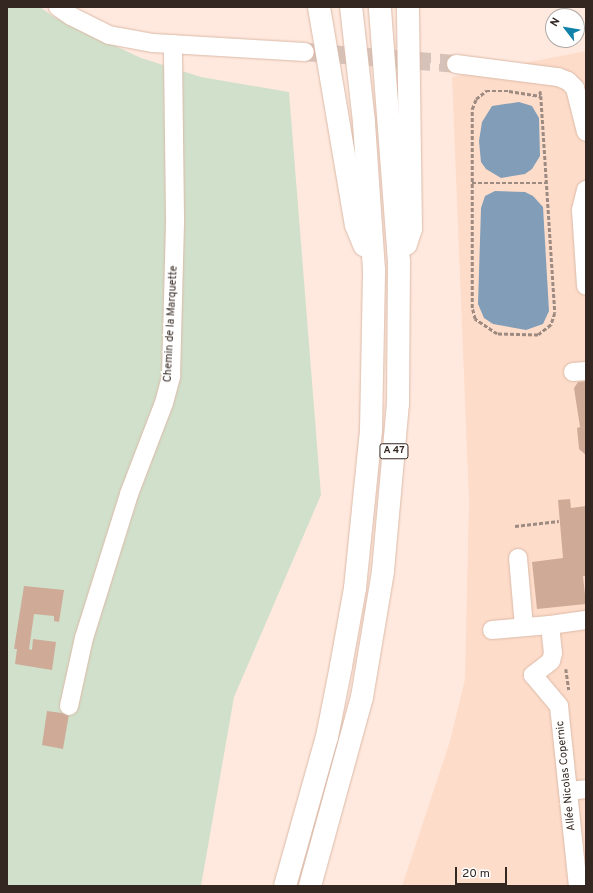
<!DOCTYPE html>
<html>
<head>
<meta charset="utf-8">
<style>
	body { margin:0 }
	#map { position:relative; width:593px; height:893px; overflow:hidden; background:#ffe9de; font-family:Overpass,sans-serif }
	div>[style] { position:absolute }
	.built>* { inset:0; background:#fedcca }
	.green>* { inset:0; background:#d0e0cb }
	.water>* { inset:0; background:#819db7 }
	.building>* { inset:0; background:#ceaa97 }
	.minor-tunnel>* { height:18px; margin-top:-9px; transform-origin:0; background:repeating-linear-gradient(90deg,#d6c2b8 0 18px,transparent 0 27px) }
	.path>* { height:2.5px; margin-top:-1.25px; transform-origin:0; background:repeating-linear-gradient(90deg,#9d8b82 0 4px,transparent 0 6px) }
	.roads { filter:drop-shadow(0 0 1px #dbbaa8) drop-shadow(0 0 1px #dbbaa8) }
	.minor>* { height:18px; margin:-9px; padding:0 9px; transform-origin:9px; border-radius:9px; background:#fff }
	.highway>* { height:22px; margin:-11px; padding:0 11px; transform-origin:11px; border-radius:11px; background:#fff }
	span { translate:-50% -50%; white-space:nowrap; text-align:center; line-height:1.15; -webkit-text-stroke:3.5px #fff; paint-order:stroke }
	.shield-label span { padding:1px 3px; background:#fff; border:1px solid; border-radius:3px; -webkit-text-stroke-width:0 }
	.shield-label { font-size:10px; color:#342721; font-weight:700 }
	.street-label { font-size:11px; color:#342721 }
	.frame { position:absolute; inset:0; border:8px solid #342721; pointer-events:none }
	.north { position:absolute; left:545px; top:8px; width:40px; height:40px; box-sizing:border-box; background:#fff; border:1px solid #aea9a6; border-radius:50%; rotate:301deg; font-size:11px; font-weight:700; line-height:16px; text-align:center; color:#342721 }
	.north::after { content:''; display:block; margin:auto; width:14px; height:18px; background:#1082a9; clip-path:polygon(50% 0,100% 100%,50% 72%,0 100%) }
	.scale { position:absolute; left:455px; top:867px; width:52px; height:18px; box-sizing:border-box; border:2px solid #342721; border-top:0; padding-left:5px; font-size:12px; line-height:14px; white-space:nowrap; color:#342721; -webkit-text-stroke:3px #fff; paint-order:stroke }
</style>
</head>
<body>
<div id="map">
	<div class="built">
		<div style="clip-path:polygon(586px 51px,586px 886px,402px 886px,450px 741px,465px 679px,469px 501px,452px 77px)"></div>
	</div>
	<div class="green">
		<div style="clip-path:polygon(7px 7px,40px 7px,54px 17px,141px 58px,201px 77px,289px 92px,321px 495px,234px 697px,201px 886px,7px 886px)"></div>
	</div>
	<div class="water">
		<div style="clip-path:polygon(519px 102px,532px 106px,539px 118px,540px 156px,532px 169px,525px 174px,501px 178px,486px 169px,481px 162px,479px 141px,482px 122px,492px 106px)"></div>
		<div style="clip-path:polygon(495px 191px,525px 192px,533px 196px,543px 207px,549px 311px,543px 324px,526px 330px,493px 324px,484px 318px,478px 304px,481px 208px,485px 196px)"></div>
	</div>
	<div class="building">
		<div style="clip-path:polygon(586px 381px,586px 455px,579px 449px,577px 428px,580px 427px,574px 388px,578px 382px)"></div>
		<div style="clip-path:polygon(570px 499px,571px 508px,586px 506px,586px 576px,583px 576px,586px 604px,537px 609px,532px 562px,563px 558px,558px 500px)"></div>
		<div style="clip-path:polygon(24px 586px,64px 590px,59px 622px,54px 621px,54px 616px,34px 614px,29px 649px,32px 650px,33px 639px,56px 642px,52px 670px,15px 664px,17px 649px,14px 649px)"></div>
		<div style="clip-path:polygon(47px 711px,69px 714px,63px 749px,42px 745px)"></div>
	</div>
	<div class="minor-tunnel">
		<div style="left:305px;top:52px;width:151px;rotate:4.5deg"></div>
	</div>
	<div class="path">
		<div style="left:540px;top:91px;width:5px;rotate:79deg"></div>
		<div style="left:541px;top:96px;width:217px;rotate:86.3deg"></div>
		<div style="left:555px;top:313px;width:13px;rotate:108deg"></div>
		<div style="left:551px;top:325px;width:16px;rotate:142deg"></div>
		<div style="left:538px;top:335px;width:41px;rotate:-178.6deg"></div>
		<div style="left:497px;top:334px;width:27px;rotate:-146deg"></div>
		<div style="left:475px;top:319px;width:11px;rotate:-105deg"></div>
		<div style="left:472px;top:308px;width:199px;rotate:-90deg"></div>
		<div style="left:472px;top:109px;width:11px;rotate:-68deg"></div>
		<div style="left:476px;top:99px;width:13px;rotate:-39deg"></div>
		<div style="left:486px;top:91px;width:23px"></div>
		<div style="left:509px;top:91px;width:32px;rotate:9deg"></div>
		<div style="left:472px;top:183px;width:74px"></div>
		<div style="left:515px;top:526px;width:44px;rotate:-6.5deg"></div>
		<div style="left:566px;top:669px;width:21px;rotate:82deg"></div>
	</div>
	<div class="roads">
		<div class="minor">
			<div style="left:58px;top:7px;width:16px;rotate:35deg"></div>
			<div style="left:71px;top:16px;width:42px;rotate:26.6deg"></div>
			<div style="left:109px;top:35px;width:45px;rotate:10.3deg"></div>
			<div style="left:153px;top:43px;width:152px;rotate:3.4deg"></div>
			<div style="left:456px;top:64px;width:103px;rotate:7.3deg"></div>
			<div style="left:558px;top:77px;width:11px;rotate:22deg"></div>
			<div style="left:568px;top:81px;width:10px;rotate:45deg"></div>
			<div style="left:575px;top:88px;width:45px;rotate:76deg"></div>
			<div style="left:586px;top:190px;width:21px;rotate:104deg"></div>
			<div style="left:581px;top:210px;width:76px;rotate:86.2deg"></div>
			<div style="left:573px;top:372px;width:13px;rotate:-4deg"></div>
			<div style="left:518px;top:558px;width:69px;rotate:85deg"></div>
			<div style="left:550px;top:625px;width:36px;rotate:-8deg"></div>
			<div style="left:492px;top:630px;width:58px;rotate:-4.9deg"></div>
			<div style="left:550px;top:625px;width:28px;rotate:84deg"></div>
			<div style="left:553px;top:653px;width:8px;rotate:104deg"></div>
			<div style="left:551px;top:661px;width:23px;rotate:142deg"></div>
			<div style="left:533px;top:675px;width:40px;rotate:50deg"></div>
			<div style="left:559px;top:706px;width:181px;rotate:84deg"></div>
			<div style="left:69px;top:706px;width:70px;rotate:-77.6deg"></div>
			<div style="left:84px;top:638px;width:151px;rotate:-72.6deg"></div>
			<div style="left:129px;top:494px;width:97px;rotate:-69deg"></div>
			<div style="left:164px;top:403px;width:28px;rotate:-75deg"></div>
			<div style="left:171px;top:376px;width:158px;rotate:-88.5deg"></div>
			<div style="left:175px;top:218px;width:174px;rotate:-90.7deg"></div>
			<div style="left:568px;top:791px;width:18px;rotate:-6deg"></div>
		</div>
		<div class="highway">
			<div style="left:319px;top:7px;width:221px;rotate:80.4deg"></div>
			<div style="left:356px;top:225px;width:22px;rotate:68deg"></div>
			<div style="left:406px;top:244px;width:16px;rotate:-72deg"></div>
			<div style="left:411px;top:229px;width:222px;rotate:-90.8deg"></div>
			<div style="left:285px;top:886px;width:155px;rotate:-74.3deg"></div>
			<div style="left:327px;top:737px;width:72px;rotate:-78.8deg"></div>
			<div style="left:341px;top:666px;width:79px;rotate:-79.8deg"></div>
			<div style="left:355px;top:588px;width:159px;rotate:-84.2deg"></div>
			<div style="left:371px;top:430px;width:160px;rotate:-88.9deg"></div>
			<div style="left:374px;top:270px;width:148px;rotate:-93.9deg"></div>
			<div style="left:364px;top:122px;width:116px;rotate:-96.4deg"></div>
			<div style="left:310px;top:886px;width:196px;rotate:-74.6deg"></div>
			<div style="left:362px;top:697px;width:128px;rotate:-80.5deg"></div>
			<div style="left:383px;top:571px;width:168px;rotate:-84.9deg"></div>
			<div style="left:398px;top:404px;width:142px;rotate:-89.6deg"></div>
			<div style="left:399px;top:262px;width:256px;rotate:-94.3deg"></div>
		</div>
	</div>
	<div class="shield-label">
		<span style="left:394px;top:451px">A 47</span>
	</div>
	<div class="street-label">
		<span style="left:171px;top:324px;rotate:-87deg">Chemin de la Marquette</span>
		<span style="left:566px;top:776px;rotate:-96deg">Allée Nicolas Copernic</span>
	</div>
	<div class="frame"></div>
	<div class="north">N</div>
	<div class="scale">20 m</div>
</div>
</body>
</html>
